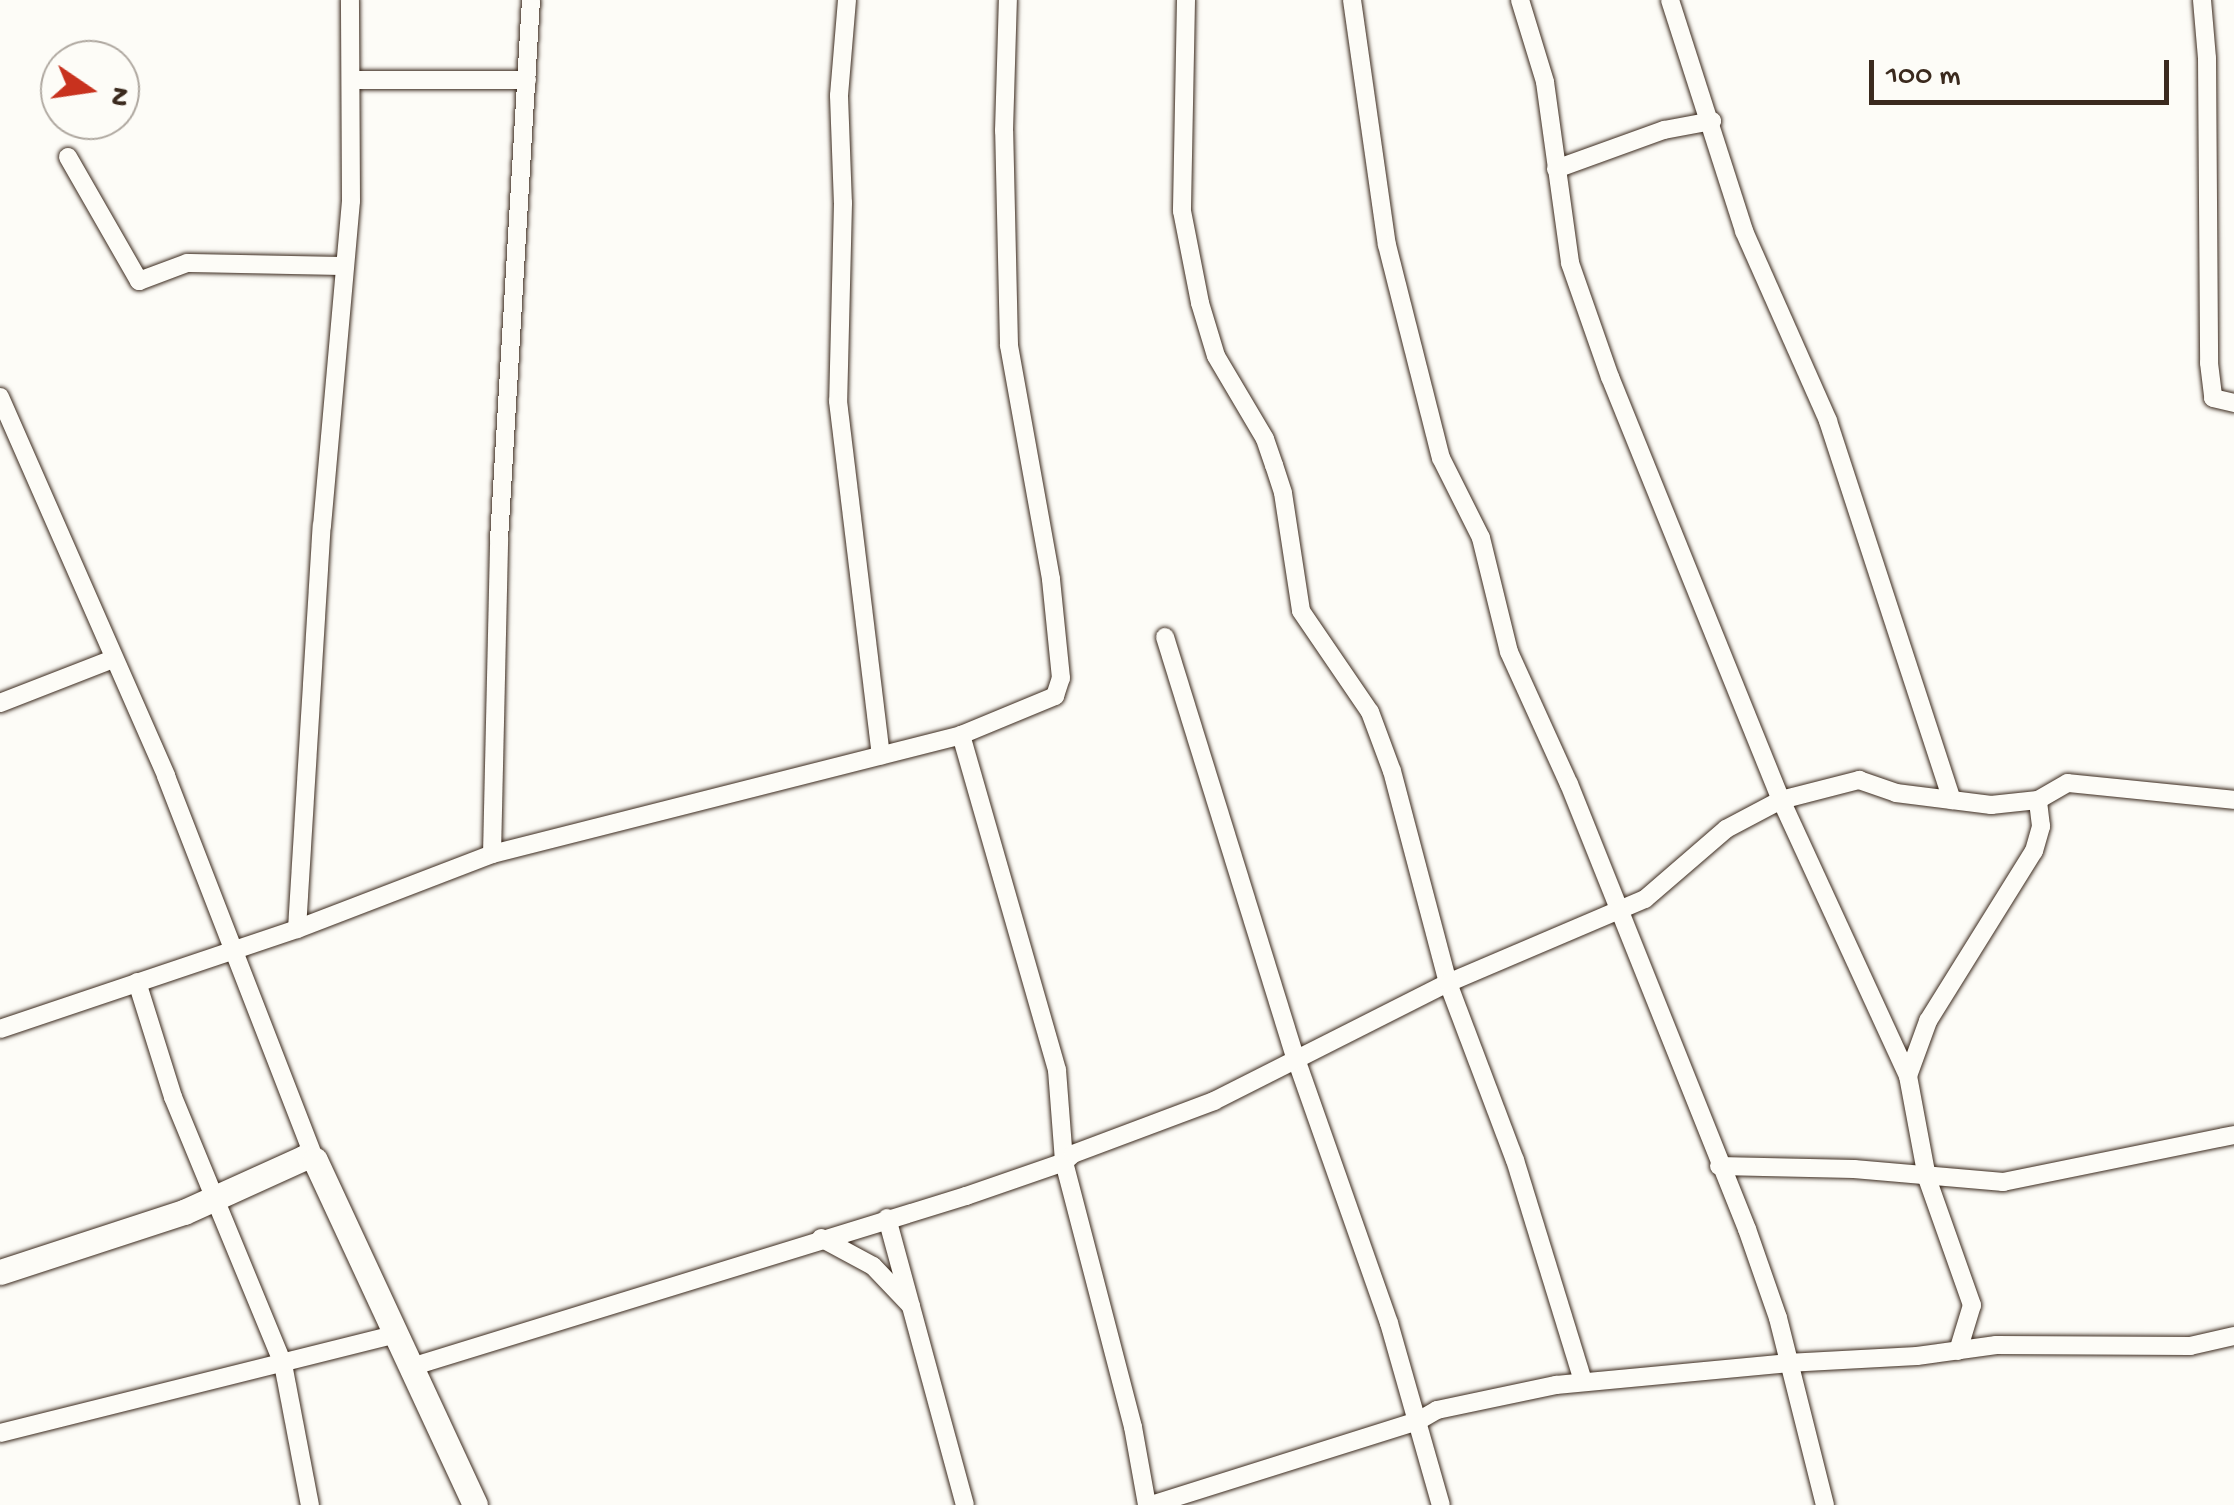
<!DOCTYPE html>
<html>
<head>
<meta charset="utf-8">
<style>
	body { margin:0 }
	#map { position:relative; width:2234px; height:1505px; overflow:hidden; background:#fdfcf7; font-family:"Gochi Hand",sans-serif }
	div>[style] { position:absolute }
	.roads { filter:drop-shadow(0 0 2px #3b2a1e) drop-shadow(0 0 2px #3b2a1e) }
	.street>* { height:18px; margin:-9px; padding:0 9px; transform-origin:9px; border-radius:9px; background:#fdfcf7 }
	.secondary>* { height:25px; margin:-12.5px; padding:0 12.5px; transform-origin:12.5px; border-radius:12.5px; background:#fdfcf7 }
	span { translate:-50% -50%; white-space:nowrap; text-align:center; line-height:1.15; -webkit-text-stroke:8px #fdfcf7; paint-order:stroke }
	.north { position:absolute; left:40px; top:40px; width:100px; height:100px; box-sizing:border-box; background:#fdfcf7; border:2px solid #afa8a0; border-radius:50%; rotate:103deg; font-size:28px; font-weight:700; line-height:40px; text-align:center; color:#3b2a1e }
	.north::after { content:''; display:block; margin:auto; width:35px; height:45px; background:#c8321e; clip-path:polygon(50% 0,100% 100%,50% 72%,0 100%) }
	.scale { position:absolute; left:1869px; top:60px; width:300px; height:45px; box-sizing:border-box; border:5px solid #3b2a1e; border-top:0; padding-left:12px; font-size:30px; line-height:35px; white-space:nowrap; color:#3b2a1e; -webkit-text-stroke:8px #fdfcf7; paint-order:stroke }
</style>
</head>
<body>
<div id="map">
	<div class="roads">
		<div class="street">
			<div style="left:847px;top:0;width:96px;rotate:94.8deg"></div>
			<div style="left:839px;top:96px;width:107px;rotate:87.9deg"></div>
			<div style="left:843px;top:203px;width:198px;rotate:91.4deg"></div>
			<div style="left:838px;top:401px;width:357px;rotate:83.1deg"></div>
			<div style="left:1186px;top:0;width:211px;rotate:91.1deg"></div>
			<div style="left:1182px;top:211px;width:94px;rotate:78.9deg"></div>
			<div style="left:1200px;top:303px;width:55px;rotate:73.2deg"></div>
			<div style="left:1216px;top:356px;width:96px;rotate:59.4deg"></div>
			<div style="left:1265px;top:439px;width:28px;rotate:71deg"></div>
			<div style="left:1274px;top:465px;width:29px;rotate:72deg"></div>
			<div style="left:1283px;top:493px;width:119px;rotate:81.3deg"></div>
			<div style="left:1301px;top:611px;width:122px;rotate:55.7deg"></div>
			<div style="left:1370px;top:712px;width:63px;rotate:69.6deg"></div>
			<div style="left:1392px;top:771px;width:219px;rotate:75.2deg"></div>
			<div style="left:1448px;top:983px;width:189px;rotate:69.3deg"></div>
			<div style="left:1515px;top:1160px;width:231px;rotate:72.9deg"></div>
			<div style="left:1352px;top:0;width:247px;rotate:81.9deg"></div>
			<div style="left:1387px;top:245px;width:220px;rotate:75.8deg"></div>
			<div style="left:1441px;top:458px;width:89px;rotate:63.4deg"></div>
			<div style="left:1481px;top:538px;width:117px;rotate:76.2deg"></div>
			<div style="left:1509px;top:652px;width:145px;rotate:65.6deg"></div>
			<div style="left:1569px;top:784px;width:479px;rotate:68.2deg"></div>
			<div style="left:1747px;top:1229px;width:94px;rotate:70.8deg"></div>
			<div style="left:1778px;top:1318px;width:193px;rotate:75.9deg"></div>
			<div style="left:1520px;top:0;width:86px;rotate:73deg"></div>
			<div style="left:1545px;top:82px;width:183px;rotate:82.1deg"></div>
			<div style="left:1570px;top:263px;width:121px;rotate:70.7deg"></div>
			<div style="left:1610px;top:377px;width:456px;rotate:68deg"></div>
			<div style="left:1781px;top:800px;width:304px;rotate:65.3deg"></div>
			<div style="left:1908px;top:1076px;width:104px;rotate:79.4deg"></div>
			<div style="left:1927px;top:1178px;width:135px;rotate:70.5deg"></div>
			<div style="left:1972px;top:1305px;width:48px;rotate:106.9deg"></div>
			<div style="left:1670px;top:0;width:243px;rotate:72.2deg"></div>
			<div style="left:1744px;top:231px;width:208px;rotate:66.1deg"></div>
			<div style="left:1828px;top:421px;width:399px;rotate:71.9deg"></div>
			<div style="left:2202px;top:0;width:58px;rotate:85.1deg"></div>
			<div style="left:2207px;top:58px;width:305px;rotate:89.6deg"></div>
			<div style="left:2209px;top:363px;width:35px;rotate:83deg"></div>
			<div style="left:2213px;top:398px;width:22px;rotate:13deg"></div>
			<div style="left:351px;top:80px;width:176px"></div>
			<div style="left:68px;top:157px;width:143px;rotate:60.2deg"></div>
			<div style="left:139px;top:281px;width:51px;rotate:-20.6deg"></div>
			<div style="left:187px;top:263px;width:158px;rotate:1.1deg"></div>
			<div style="left:1556px;top:169px;width:115px;rotate:-19.9deg"></div>
			<div style="left:1664px;top:130px;width:49px;rotate:-10.6deg"></div>
			<div style="left:0;top:397px;width:414px;rotate:66.3deg"></div>
			<div style="left:166px;top:776px;width:412px;rotate:68.8deg"></div>
			<div style="left:1165px;top:637px;width:439px;rotate:72.8deg"></div>
			<div style="left:1295px;top:1056px;width:283px;rotate:70.6deg"></div>
			<div style="left:1389px;top:1323px;width:189px;rotate:74.1deg"></div>
			<div style="left:0;top:703px;width:121px;rotate:-21.3deg"></div>
			<div style="left:961px;top:735px;width:348px;rotate:74deg"></div>
			<div style="left:1057px;top:1070px;width:92px;rotate:85.6deg"></div>
			<div style="left:1064px;top:1162px;width:274px;rotate:75.4deg"></div>
			<div style="left:1133px;top:1427px;width:79px;rotate:79.8deg"></div>
			<div style="left:492px;top:854px;width:314px;rotate:-88.7deg"></div>
			<div style="left:499px;top:540px;width:541px;rotate:-86.61deg"></div>
			<div style="left:297px;top:929px;width:404px;rotate:-86.5deg"></div>
			<div style="left:322px;top:526px;width:326px;rotate:-84.9deg"></div>
			<div style="left:351px;top:201px;width:201px;rotate:-90.3deg"></div>
			<div style="left:137px;top:982px;width:121px;rotate:72.6deg"></div>
			<div style="left:173px;top:1097px;width:289px;rotate:67.6deg"></div>
			<div style="left:283px;top:1364px;width:144px;rotate:79.2deg"></div>
			<div style="left:0;top:1029px;width:313px;rotate:-18.6deg"></div>
			<div style="left:297px;top:929px;width:209px;rotate:-21deg"></div>
			<div style="left:492px;top:854px;width:484px;rotate:-14.2deg"></div>
			<div style="left:961px;top:735px;width:102px;rotate:-22.5deg"></div>
			<div style="left:1055px;top:696px;width:19px;rotate:-72deg"></div>
			<div style="left:1061px;top:678px;width:100px;rotate:-95.8deg"></div>
			<div style="left:1051px;top:579px;width:238px;rotate:-100.2deg"></div>
			<div style="left:1009px;top:345px;width:214px;rotate:-91.3deg"></div>
			<div style="left:1004px;top:131px;width:131px;rotate:-88.3deg"></div>
			<div style="left:1908px;top:1076px;width:59px;rotate:-70deg"></div>
			<div style="left:1928px;top:1021px;width:200px;rotate:-58.1deg"></div>
			<div style="left:2034px;top:851px;width:26px;rotate:-74deg"></div>
			<div style="left:2041px;top:826px;width:26px;rotate:-97deg"></div>
			<div style="left:1719px;top:1166px;width:135px;rotate:1.3deg"></div>
			<div style="left:1854px;top:1169px;width:150px;rotate:5deg"></div>
			<div style="left:2003px;top:1182px;width:236px;rotate:-11.5deg"></div>
			<div style="left:887px;top:1218px;width:297px;rotate:74.8deg"></div>
			<div style="left:821px;top:1238px;width:59px;rotate:28.3deg"></div>
			<div style="left:873px;top:1266px;width:55px;rotate:46.5deg"></div>
			<div style="left:411px;top:1367px;width:581px;rotate:-17.12deg"></div>
			<div style="left:966px;top:1196px;width:104px;rotate:-19.1deg"></div>
			<div style="left:1064px;top:1162px;width:12px;rotate:-42deg"></div>
			<div style="left:1073px;top:1154px;width:151px;rotate:-20.6deg"></div>
			<div style="left:1214px;top:1101px;width:262px;rotate:-26.8deg"></div>
			<div style="left:1448px;top:983px;width:214px;rotate:-23.1deg"></div>
			<div style="left:1645px;top:899px;width:107px;rotate:-40.8deg"></div>
			<div style="left:1726px;top:829px;width:62px;rotate:-27.8deg"></div>
			<div style="left:1781px;top:800px;width:81px;rotate:-14.4deg"></div>
			<div style="left:1859px;top:780px;width:39px;rotate:19deg"></div>
			<div style="left:1896px;top:793px;width:96px;rotate:7.2deg"></div>
			<div style="left:1991px;top:805px;width:47px;rotate:-6.1deg"></div>
			<div style="left:2038px;top:800px;width:34px;rotate:-30deg"></div>
			<div style="left:2068px;top:783px;width:167px;rotate:5.8deg"></div>
			<div style="left:0;top:1433px;width:410px;rotate:-14deg"></div>
			<div style="left:1151px;top:1505px;width:280px;rotate:-17.5deg"></div>
			<div style="left:1418px;top:1421px;width:22px;rotate:-30deg"></div>
			<div style="left:1437px;top:1410px;width:122px;rotate:-11.9deg"></div>
			<div style="left:1556px;top:1385px;width:232px;rotate:-5.4deg"></div>
			<div style="left:1787px;top:1363px;width:130px;rotate:-3.1deg"></div>
			<div style="left:1917px;top:1356px;width:80px;rotate:-7.9deg"></div>
			<div style="left:1996px;top:1345px;width:194px;rotate:0.3deg"></div>
			<div style="left:2190px;top:1346px;width:45px;rotate:-12.8deg"></div>
		</div>
		<div class="secondary">
			<div style="left:0;top:1272px;width:194px;rotate:-18.1deg"></div>
			<div style="left:184px;top:1212px;width:133px;rotate:-24.4deg"></div>
			<div style="left:305px;top:1157px;width:10px;rotate:17deg"></div>
			<div style="left:315px;top:1160px;width:380px;rotate:65.1deg"></div>
		</div>
	</div>
	<div class="north">N</div>
	<div class="scale">100 m</div>
</div>
</body>
</html>
